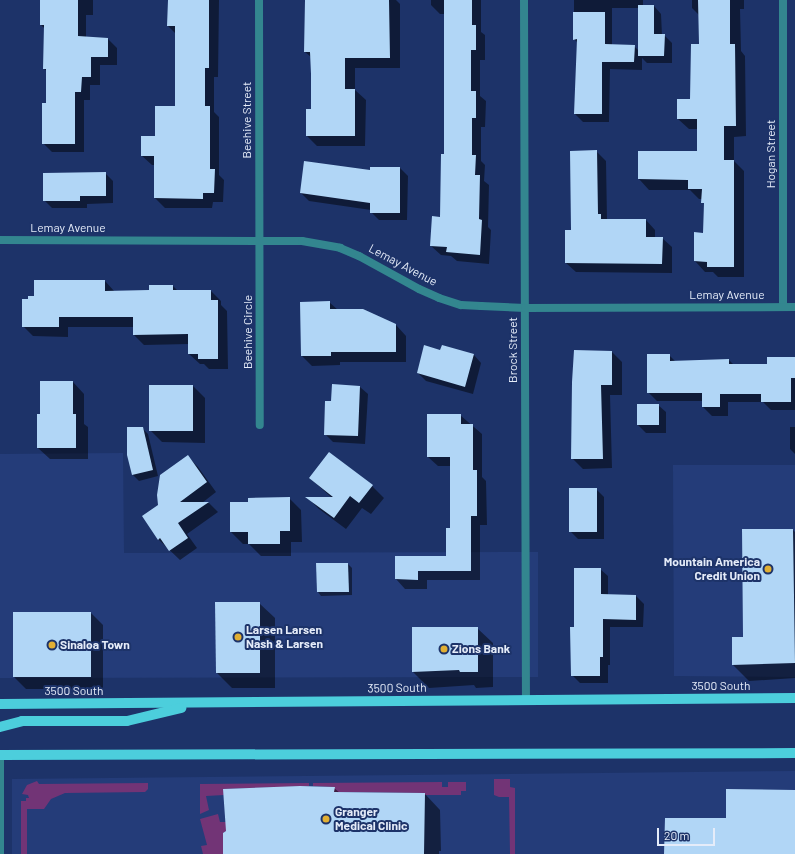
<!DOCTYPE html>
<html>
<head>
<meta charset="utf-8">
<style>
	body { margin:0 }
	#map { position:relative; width:795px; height:854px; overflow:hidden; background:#1d3369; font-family:Barlow,sans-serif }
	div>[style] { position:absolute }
	.built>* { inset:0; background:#243c79 }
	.green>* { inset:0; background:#723476 }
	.shadow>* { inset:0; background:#0007 }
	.building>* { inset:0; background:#b1d6f6 }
	.minor>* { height:8px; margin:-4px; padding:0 4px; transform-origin:4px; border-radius:4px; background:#33868f }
	.primary>* { height:10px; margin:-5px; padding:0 5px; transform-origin:5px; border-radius:5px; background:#4ccedc }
	.dots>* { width:11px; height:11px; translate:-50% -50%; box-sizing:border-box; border:2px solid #1d3369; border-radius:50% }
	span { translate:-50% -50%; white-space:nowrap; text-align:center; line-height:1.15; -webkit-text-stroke:4px #1d3369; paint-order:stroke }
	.street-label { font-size:12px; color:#e5ecf9 }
	.poi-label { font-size:12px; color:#e5ecf9; font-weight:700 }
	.right { translate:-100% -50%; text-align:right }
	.left { translate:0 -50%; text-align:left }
	.scale { position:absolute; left:657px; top:828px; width:58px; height:18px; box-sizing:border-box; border:2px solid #e5ecf9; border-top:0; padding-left:5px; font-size:12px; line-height:14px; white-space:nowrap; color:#e5ecf9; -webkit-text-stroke:3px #1d3369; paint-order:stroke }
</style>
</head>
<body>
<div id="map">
	<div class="built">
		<div style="clip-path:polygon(123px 453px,124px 553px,538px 552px,538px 677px,0 678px,0 454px)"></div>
		<div style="clip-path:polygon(673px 465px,795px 465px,795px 677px,674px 676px)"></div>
		<div style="clip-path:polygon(795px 771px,795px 854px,12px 854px,12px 779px)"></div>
	</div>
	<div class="green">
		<div style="clip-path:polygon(494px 779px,510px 779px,510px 787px,515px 788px,515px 854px,510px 854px,509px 797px,499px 797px,494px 795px)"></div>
		<div style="clip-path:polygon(37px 781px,39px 784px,148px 783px,148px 789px,145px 792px,65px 793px,51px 799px,44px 809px,27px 809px,27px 854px,21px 854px,21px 801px,26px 801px,26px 798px,29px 798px,28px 795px,22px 794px,27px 785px)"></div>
		<div style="clip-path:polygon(442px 782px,442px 787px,448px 787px,448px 782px,466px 782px,466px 791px,461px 791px,461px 795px,425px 795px,425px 793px,334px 792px,334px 787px,313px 786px,313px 783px)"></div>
		<div style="clip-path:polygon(309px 783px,309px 786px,223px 789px,224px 795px,206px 796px,209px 810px,200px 814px,200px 784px)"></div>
		<div style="clip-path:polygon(218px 814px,220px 822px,227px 822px,227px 831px,223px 833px,223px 854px,203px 854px,201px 846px,207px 845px,200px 819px)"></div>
	</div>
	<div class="shadow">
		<div style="clip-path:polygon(41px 0,93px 0,93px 15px,86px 15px,86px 38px,108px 39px,117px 48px,117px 65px,100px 65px,100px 85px,90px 85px,90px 100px,84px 100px,84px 152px,52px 152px,43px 143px,47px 104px,47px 71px,44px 69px,45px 29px,41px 25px)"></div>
		<div style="clip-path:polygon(169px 0,219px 0,218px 77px,214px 77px,214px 112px,219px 117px,219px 175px,224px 180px,223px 202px,213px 202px,212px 208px,165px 208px,155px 198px,155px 165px,152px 165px,142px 156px,176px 107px,176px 34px,168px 26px)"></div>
		<div style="clip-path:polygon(305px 0,396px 0,400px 4px,400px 68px,355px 68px,355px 90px,366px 100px,365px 146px,317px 146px,307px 136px,312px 110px,311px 57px,305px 52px)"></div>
		<div style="clip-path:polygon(431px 0,481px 0,481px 32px,485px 35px,485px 60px,480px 60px,480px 96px,486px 101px,485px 127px,481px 127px,481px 161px,485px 165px,484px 181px,489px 185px,488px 227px,491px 230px,489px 264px,457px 261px,451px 256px,441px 255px,431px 246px,441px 218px,445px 155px,445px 14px,440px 14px,431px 5px)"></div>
		<div style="clip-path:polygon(evenodd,574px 0,643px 0,643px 6px,654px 6px,661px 14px,662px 35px,664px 35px,672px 43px,672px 63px,647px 63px,642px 58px,642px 70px,610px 69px,609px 122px,583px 122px,575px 114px,578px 43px,574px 39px,574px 0,612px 8px,639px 8px,639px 51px,634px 46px,612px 45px,612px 8px)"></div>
		<div style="clip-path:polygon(692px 0,744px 0,744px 9px,740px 9px,741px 51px,745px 56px,746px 136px,734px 137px,734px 161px,744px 171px,744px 277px,718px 277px,713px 272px,705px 272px,695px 261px,704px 234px,705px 205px,702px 199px,699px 199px,690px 190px,649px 190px,639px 179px,639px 152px,698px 152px,698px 129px,689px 129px,678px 119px,691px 100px,700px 45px,700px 16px,692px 8px)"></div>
		<div style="clip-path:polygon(597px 152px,606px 161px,607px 220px,646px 220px,655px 230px,655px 238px,662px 238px,672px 247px,672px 273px,576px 272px,566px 263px,572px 231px)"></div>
		<div style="clip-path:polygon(400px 168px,408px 176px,407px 220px,379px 220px,371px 212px,371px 210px,309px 201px,301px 193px,371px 171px)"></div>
		<div style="clip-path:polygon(105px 173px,113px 181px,113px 203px,87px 204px,87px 208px,52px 208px,44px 200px)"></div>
		<div style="clip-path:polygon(105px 281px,115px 292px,150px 291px,173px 286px,178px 291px,211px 291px,221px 301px,221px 305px,227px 311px,228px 369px,209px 369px,204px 364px,200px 364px,189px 354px,189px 344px,144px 345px,134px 335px,134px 327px,68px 327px,68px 337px,33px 336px,23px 326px)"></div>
		<div style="clip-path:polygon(329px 302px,338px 310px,396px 325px,406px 336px,406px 362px,340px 362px,340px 365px,312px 366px,302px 356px)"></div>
		<div style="clip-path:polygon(441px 351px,474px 355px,481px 363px,473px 394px,426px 381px,418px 373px)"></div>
		<div style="clip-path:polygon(612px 352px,622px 362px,622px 395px,610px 395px,612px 468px,583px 469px,572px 458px)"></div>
		<div style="clip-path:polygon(669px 355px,676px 362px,729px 360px,734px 365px,768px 365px,795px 358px,795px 410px,771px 410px,763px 402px,728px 402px,728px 416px,712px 416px,703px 407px,703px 401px,657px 401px,648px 392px)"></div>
		<div style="clip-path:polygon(73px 382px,84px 394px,84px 424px,88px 427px,88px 459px,50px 459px,38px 448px,41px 416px)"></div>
		<div style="clip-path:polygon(193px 386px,205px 398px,205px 443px,162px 442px,150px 430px)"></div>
		<div style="clip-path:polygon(360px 387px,368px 394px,365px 444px,333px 442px,325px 434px,332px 402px)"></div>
		<div style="clip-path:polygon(638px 405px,658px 405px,666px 412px,666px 433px,646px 433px,638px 425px)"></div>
		<div style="clip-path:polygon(460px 415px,482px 434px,482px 477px,486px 481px,487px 525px,480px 525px,480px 580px,427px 580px,427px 589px,405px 589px,396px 579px,396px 557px,447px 557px,451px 529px,451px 466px,438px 466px,428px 457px)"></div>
		<div style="clip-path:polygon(790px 427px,795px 427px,795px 454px,790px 449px)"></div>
		<div style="clip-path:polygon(142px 428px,148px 434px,158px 476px,139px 481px,133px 475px,128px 455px)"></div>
		<div style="clip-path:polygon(188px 457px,198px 467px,216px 492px,202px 503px,209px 503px,218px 512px,187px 534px,197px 548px,180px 560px,158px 539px,159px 505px)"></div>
		<div style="clip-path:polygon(310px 478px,372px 486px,384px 498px,371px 514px,362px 508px,346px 529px,319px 509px,308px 498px,332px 498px)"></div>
		<div style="clip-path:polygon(596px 489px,604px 497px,604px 539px,578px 539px,570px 531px)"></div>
		<div style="clip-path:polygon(289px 498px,301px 510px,302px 542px,291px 542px,291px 556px,261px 556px,249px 544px,243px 544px,231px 532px,249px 503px)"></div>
		<div style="clip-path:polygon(793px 530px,795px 532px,795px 678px,749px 681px,733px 665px)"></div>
		<div style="clip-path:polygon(317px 564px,348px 564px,352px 568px,352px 595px,321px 596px,318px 592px)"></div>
		<div style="clip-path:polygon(600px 569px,608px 576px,608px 595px,636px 596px,644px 604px,643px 627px,610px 627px,610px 665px,608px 665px,608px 683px,580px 683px,572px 675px,575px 628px)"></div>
		<div style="clip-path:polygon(259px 603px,275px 618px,275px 688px,232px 688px,217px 673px)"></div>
		<div style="clip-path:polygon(91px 613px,103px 625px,103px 689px,26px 689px,14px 677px)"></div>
		<div style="clip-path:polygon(413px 628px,477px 628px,493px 643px,493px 687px,476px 688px,474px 685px,429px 688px,413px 672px)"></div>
		<div style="clip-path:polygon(334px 788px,340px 793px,425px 794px,440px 810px,441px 851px,439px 851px,439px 854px,224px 854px)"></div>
	</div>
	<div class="building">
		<div style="clip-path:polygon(40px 0,78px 0,78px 36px,108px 38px,108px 57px,91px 57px,91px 77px,82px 77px,81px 92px,75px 92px,75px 144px,42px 144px,42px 103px,46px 103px,46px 69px,43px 69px,44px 25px,40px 25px)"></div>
		<div style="clip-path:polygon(168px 0,209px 0,209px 68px,205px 68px,205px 106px,210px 106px,210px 169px,215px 169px,214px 193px,203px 193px,203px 199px,154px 198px,154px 156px,141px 156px,141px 136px,155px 136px,155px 106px,175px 106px,175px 26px,167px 26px)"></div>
		<div style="clip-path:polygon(305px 0,389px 0,390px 58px,345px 58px,345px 89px,355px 89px,355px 136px,306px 136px,306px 109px,311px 109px,311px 74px,310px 52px,304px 52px)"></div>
		<div style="clip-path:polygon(444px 0,472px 0,472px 25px,476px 25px,476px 50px,471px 50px,471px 91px,476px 91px,476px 118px,472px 118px,472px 155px,476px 155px,475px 175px,480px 175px,479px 219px,482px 220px,480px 255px,446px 252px,447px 247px,430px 246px,432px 216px,440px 217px,441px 154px,444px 154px)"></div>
		<div style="clip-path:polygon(698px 0,730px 0,730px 44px,735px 44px,736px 126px,724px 126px,724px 160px,734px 160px,734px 267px,707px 267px,707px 262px,694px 261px,694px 232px,703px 233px,704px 203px,701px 203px,702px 189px,688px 189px,688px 180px,638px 179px,638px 151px,697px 151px,697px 119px,677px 119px,677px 99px,690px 99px,691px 44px,699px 44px)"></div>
		<div style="clip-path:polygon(638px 5px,654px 5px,654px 34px,665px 34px,664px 56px,638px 56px)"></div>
		<div style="clip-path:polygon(573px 12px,605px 12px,605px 44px,635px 45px,634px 62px,602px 62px,602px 114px,574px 114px,577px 39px,573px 40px)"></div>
		<div style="clip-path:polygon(597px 150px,598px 214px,601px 214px,601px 219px,646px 219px,646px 237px,663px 237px,662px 264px,565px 263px,565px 230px,571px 230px,570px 151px)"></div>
		<div style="clip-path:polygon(304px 161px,370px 170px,370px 167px,400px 167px,400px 213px,370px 213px,370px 203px,300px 193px)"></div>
		<div style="clip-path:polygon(106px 172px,106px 196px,80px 196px,80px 201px,43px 201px,43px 173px)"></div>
		<div style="clip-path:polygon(34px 280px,105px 280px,105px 291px,149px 290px,149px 285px,173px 285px,173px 290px,211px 290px,211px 300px,218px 300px,218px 359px,198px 359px,198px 354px,188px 354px,188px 334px,133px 335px,133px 317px,59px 317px,59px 327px,22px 327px,22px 299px,28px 299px,28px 296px,34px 296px)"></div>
		<div style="clip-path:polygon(330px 301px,330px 309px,363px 309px,396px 324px,396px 352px,331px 352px,331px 356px,301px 356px,300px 302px)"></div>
		<div style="clip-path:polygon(424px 345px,440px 350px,442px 345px,474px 354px,465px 387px,417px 373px)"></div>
		<div style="clip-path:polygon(574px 350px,612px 351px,612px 385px,601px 385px,603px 459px,571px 459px,572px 382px)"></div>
		<div style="clip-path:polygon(647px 354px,670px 354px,670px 361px,729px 359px,729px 364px,767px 364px,767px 357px,795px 357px,795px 378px,791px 378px,791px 402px,761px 402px,761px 394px,720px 394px,720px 407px,702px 407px,702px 393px,647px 393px)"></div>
		<div style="clip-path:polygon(40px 381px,73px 381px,73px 414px,76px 414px,76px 448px,37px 448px,37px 414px,40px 414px)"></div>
		<div style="clip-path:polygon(332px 384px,360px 386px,358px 436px,324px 435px,325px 401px,331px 401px)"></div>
		<div style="clip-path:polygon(149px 385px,193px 385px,193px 431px,149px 431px)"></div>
		<div style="clip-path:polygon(637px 404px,659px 404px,659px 425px,637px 425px)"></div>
		<div style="clip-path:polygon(427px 414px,461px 414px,461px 424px,473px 424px,473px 470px,477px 470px,477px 516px,471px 516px,471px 571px,418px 571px,418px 580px,395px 579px,395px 556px,446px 556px,446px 528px,450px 528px,450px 457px,427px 457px)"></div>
		<div style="clip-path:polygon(127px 427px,143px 427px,153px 470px,132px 475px,127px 455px)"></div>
		<div style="clip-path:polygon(329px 452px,373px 485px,359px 503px,350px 496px,334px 518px,305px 497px,333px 497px,309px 478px)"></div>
		<div style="clip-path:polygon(188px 455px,207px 482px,180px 502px,209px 502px,178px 523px,188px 538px,169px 551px,160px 538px,158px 540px,142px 516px,158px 505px,157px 495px,160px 475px)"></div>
		<div style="clip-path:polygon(569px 488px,597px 488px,597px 532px,569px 532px)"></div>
		<div style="clip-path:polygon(290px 497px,290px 531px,280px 531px,280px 544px,248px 544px,248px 532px,230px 532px,230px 502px,248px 502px,248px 498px)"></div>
		<div style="clip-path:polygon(742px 529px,793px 529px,795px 663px,732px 665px,732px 637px,743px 637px)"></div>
		<div style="clip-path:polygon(316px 563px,348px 563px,349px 592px,317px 592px)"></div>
		<div style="clip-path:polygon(574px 568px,601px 568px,601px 594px,636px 595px,636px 620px,603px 619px,603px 657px,600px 657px,600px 676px,571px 676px,570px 627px,574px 627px)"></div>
		<div style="clip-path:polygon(215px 602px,260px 602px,260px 673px,216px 673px)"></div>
		<div style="clip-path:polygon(13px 612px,91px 612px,91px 677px,13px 677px)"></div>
		<div style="clip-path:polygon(412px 627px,478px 627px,478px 672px,460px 672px,459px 670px,412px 672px)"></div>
		<div style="clip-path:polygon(300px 786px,335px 787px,334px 792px,425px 793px,424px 854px,223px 854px,223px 833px,226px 831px,223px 789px)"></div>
		<div style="clip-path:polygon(726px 789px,795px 790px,795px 854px,664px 854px,665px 818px,726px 818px)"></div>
	</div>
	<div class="minor">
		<div style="left:259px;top:0;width:425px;rotate:89.9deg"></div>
		<div style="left:524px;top:0;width:699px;rotate:89.84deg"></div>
		<div style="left:783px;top:0;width:307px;rotate:90deg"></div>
		<div style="left:0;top:240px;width:302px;rotate:0.2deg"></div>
		<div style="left:302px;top:241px;width:39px;rotate:10deg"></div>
		<div style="left:340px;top:248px;width:21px;rotate:23deg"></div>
		<div style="left:359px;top:256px;width:68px;rotate:28.8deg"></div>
		<div style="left:419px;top:289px;width:22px;rotate:24deg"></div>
		<div style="left:439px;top:298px;width:23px;rotate:18deg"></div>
		<div style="left:461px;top:305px;width:20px;rotate:3deg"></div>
		<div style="left:481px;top:306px;width:44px;rotate:2.6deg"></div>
		<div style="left:525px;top:308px;width:270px;rotate:-0.2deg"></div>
		<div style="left:0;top:755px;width:99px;rotate:90deg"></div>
	</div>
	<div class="primary">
		<div style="left:0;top:704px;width:795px;rotate:-0.43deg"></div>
		<div style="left:0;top:727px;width:23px;rotate:-15deg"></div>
		<div style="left:22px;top:721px;width:105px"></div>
		<div style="left:127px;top:721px;width:56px;rotate:-13.5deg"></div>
		<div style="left:0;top:755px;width:795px;rotate:-0.14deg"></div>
	</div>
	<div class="dots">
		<div style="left:768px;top:569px;background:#e1af34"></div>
		<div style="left:238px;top:637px;background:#e1af34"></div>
		<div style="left:52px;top:645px;background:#e1af34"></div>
		<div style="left:444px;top:649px;background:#e1af34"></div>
		<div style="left:326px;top:819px;background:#e1af34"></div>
	</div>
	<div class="street-label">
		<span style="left:247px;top:120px;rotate:-90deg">Beehive Street</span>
		<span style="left:771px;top:154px;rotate:-90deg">Hogan Street</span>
		<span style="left:68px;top:228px">Lemay Avenue</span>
		<span style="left:403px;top:265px;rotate:28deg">Lemay Avenue</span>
		<span style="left:727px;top:295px">Lemay Avenue</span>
		<span style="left:248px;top:332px;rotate:-90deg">Beehive Circle</span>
		<span style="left:513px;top:350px;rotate:-90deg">Brock Street</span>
		<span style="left:721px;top:686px">3500 South</span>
		<span style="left:397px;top:688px;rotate:-1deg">3500 South</span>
		<span style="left:74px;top:691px">3500 South</span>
	</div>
	<div class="poi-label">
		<span class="right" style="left:760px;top:569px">Mountain America<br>Credit Union</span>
		<span class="left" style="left:246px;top:637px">Larsen Larsen<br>Nash &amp; Larsen</span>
		<span class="left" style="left:60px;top:645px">Sinaloa Town</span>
		<span class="left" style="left:452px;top:649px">Zions Bank</span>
		<span class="left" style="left:335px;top:819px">Granger<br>Medical Clinic</span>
	</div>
	<div class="scale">20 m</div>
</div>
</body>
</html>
